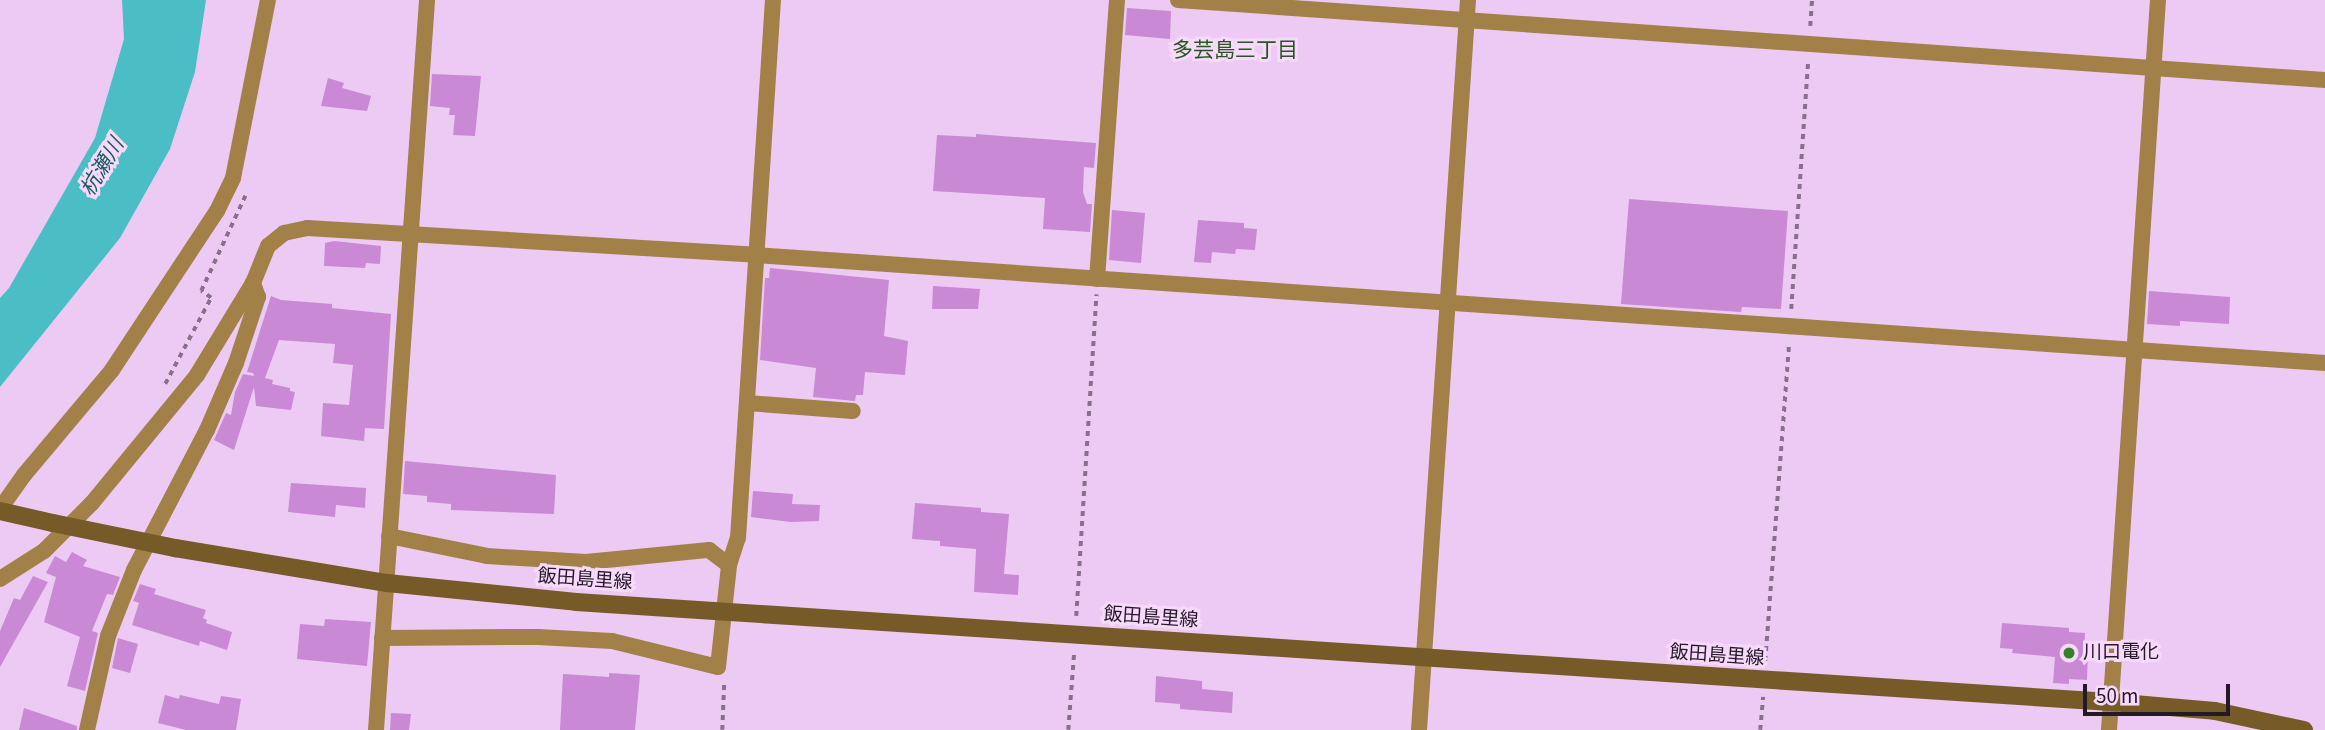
<!DOCTYPE html>
<html>
<head>
<meta charset="utf-8">
<style>
	body { margin:0 }
	#map { position:relative; width:2325px; height:730px; overflow:hidden; background:#edcaf3; font-family:"Source Sans 3","Noto Sans JP",sans-serif }
	div>[style] { position:absolute }
	.water>* { inset:0; background:#4bbec5 }
	.building>* { inset:0; background:#c989d5 }
	.path>* { height:3.5px; margin-top:-1.75px; transform-origin:0; background:repeating-linear-gradient(90deg,#88708c 0 5px,transparent 0 10px) }
	.street>* { height:16px; margin:-8px; padding:0 8px; transform-origin:8px; border-radius:8px; background:#a18148 }
	.secondary>* { height:18px; margin:-9px; padding:0 9px; transform-origin:9px; border-radius:9px; background:#765b28 }
	.secondary-bridge>* { height:18px; margin:-9px; padding:0 9px; transform-origin:9px; border-radius:9px; background:#765b28 }
	.dots>* { width:19px; height:19px; translate:-50% -50%; box-sizing:border-box; border:4px solid #f6d9fb; border-radius:50% }
	span { translate:-50% -50%; white-space:nowrap; text-align:center; line-height:1.15; -webkit-text-stroke:6px #f6d9fb; paint-order:stroke }
	.street-label { font-size:19px; color:#251827 }
	.poi-label { font-size:19px; color:#251827 }
	.left { translate:0 -50%; text-align:left }
	.neighbourhood-label { font-size:21px; color:#275720 }
	.water-label { font-size:21px; color:#195a5e; font-style:italic }
	.scale { position:absolute; left:2083px; top:684px; width:147px; height:32px; box-sizing:border-box; border:4px solid #251827; border-top:0; padding-left:9px; font-size:21px; line-height:24px; white-space:nowrap; color:#251827; -webkit-text-stroke:5px #f6d9fb; paint-order:stroke }
</style>
</head>
<body>
<div id="map">
	<div class="water">
		<div style="clip-path:polygon(122px 0,206px 0,195px 72px,170px 149px,120px 238px,0 387px,0 298px,9px 288px,95px 138px,124px 39px)"></div>
	</div>
	<div class="building">
		<div style="clip-path:polygon(1127px 8px,1171px 11px,1170px 39px,1125px 35px)"></div>
		<div style="clip-path:polygon(432px 74px,481px 76px,475px 136px,453px 135px,455px 115px,449px 115px,450px 108px,430px 106px)"></div>
		<div style="clip-path:polygon(328px 78px,344px 83px,342px 88px,371px 96px,367px 111px,321px 106px)"></div>
		<div style="clip-path:polygon(976px 134px,1096px 143px,1094px 168px,1084px 167px,1083px 192px,1087px 204px,1092px 204px,1090px 232px,1043px 229px,1045px 198px,933px 191px,937px 135px,976px 137px)"></div>
		<div style="clip-path:polygon(1629px 199px,1788px 211px,1781px 309px,1742px 307px,1741px 312px,1621px 304px)"></div>
		<div style="clip-path:polygon(1112px 210px,1145px 213px,1141px 263px,1109px 260px)"></div>
		<div style="clip-path:polygon(1198px 220px,1244px 223px,1244px 228px,1257px 229px,1255px 250px,1236px 249px,1235px 254px,1212px 252px,1211px 263px,1194px 262px)"></div>
		<div style="clip-path:polygon(334px 241px,381px 246px,380px 264px,366px 263px,365px 268px,324px 266px,325px 243px)"></div>
		<div style="clip-path:polygon(770px 268px,889px 280px,884px 336px,908px 341px,905px 375px,865px 372px,863px 395px,856px 395px,855px 401px,813px 397px,816px 368px,760px 360px,765px 278px,769px 278px)"></div>
		<div style="clip-path:polygon(933px 286px,980px 289px,978px 309px,932px 309px)"></div>
		<div style="clip-path:polygon(2149px 291px,2230px 297px,2229px 324px,2180px 321px,2180px 326px,2147px 324px)"></div>
		<div style="clip-path:polygon(271px 296px,281px 300px,332px 304px,332px 308px,391px 314px,384px 429px,365px 428px,364px 441px,321px 436px,323px 403px,349px 405px,353px 365px,333px 363px,335px 344px,279px 340px,265px 378px,273px 380px,272px 384px,290px 388px,290px 391px,295px 392px,291px 410px,256px 406px,254px 387px,234px 450px,214px 440px,226px 413px,231px 415px,235px 392px,243px 374px,254px 376px,253px 373px,247px 372px)"></div>
		<div style="clip-path:polygon(405px 461px,556px 475px,554px 514px,451px 510px,451px 504px,427px 502px,427px 496px,403px 494px)"></div>
		<div style="clip-path:polygon(291px 483px,366px 488px,365px 508px,336px 505px,335px 517px,288px 512px)"></div>
		<div style="clip-path:polygon(753px 491px,793px 494px,792px 504px,820px 505px,819px 521px,791px 522px,751px 517px)"></div>
		<div style="clip-path:polygon(915px 503px,981px 508px,981px 512px,1009px 514px,1004px 574px,1019px 575px,1018px 595px,974px 592px,976px 549px,940px 546px,940px 541px,912px 539px)"></div>
		<div style="clip-path:polygon(72px 552px,87px 560px,83px 566px,120px 577px,113px 595px,107px 594px,92px 631px,98px 633px,85px 691px,67px 686px,80px 637px,44px 622px,56px 577px,46px 573px,55px 556px,66px 562px)"></div>
		<div style="clip-path:polygon(33px 576px,48px 582px,0 667px,0 631px,14px 598px,20px 600px)"></div>
		<div style="clip-path:polygon(140px 584px,156px 589px,154px 594px,206px 610px,203px 618px,207px 620px,206px 623px,232px 632px,227px 650px,200px 641px,199px 646px,132px 625px,139px 603px,133px 601px)"></div>
		<div style="clip-path:polygon(325px 619px,371px 622px,367px 666px,297px 659px,300px 624px,324px 626px)"></div>
		<div style="clip-path:polygon(2002px 623px,2069px 628px,2069px 632px,2085px 633px,2084px 649px,2088px 650px,2087px 680px,2069px 679px,2069px 684px,2053px 683px,2055px 657px,2012px 653px,2013px 649px,2000px 648px)"></div>
		<div style="clip-path:polygon(118px 638px,138px 644px,130px 673px,112px 668px)"></div>
		<div style="clip-path:polygon(609px 673px,640px 675px,635px 730px,560px 730px,563px 674px,609px 677px)"></div>
		<div style="clip-path:polygon(1156px 676px,1202px 681px,1202px 689px,1233px 692px,1232px 713px,1180px 709px,1180px 704px,1155px 702px)"></div>
		<div style="clip-path:polygon(165px 695px,179px 699px,180px 695px,219px 704px,221px 696px,241px 699px,236px 730px,186px 730px,158px 723px)"></div>
		<div style="clip-path:polygon(24px 708px,77px 726px,77px 730px,19px 730px)"></div>
		<div style="clip-path:polygon(391px 713px,411px 714px,409px 730px,390px 730px)"></div>
	</div>
	<div class="path">
		<div style="left:1810px;top:26px;width:26px;rotate:-86deg"></div>
		<div style="left:1791px;top:309px;width:249px;rotate:-86.1deg"></div>
		<div style="left:165px;top:384px;width:98px;rotate:-61.9deg"></div>
		<div style="left:211px;top:298px;width:12px;rotate:-145deg"></div>
		<div style="left:201px;top:291px;width:109px;rotate:-65.1deg"></div>
		<div style="left:1076px;top:616px;width:322px;rotate:-86.4deg"></div>
		<div style="left:1765px;top:661px;width:318px;rotate:-85.7deg"></div>
		<div style="left:722px;top:730px;width:47px;rotate:-87.6deg"></div>
		<div style="left:1068px;top:730px;width:78px;rotate:-85.6deg"></div>
		<div style="left:1760px;top:730px;width:33px;rotate:-85deg"></div>
	</div>
	<div class="street">
		<div style="left:1178px;top:0;width:1150px;rotate:3.99deg"></div>
		<div style="left:1097px;top:279px;width:280px;rotate:-85.9deg"></div>
		<div style="left:747px;top:403px;width:106px;rotate:4.3deg"></div>
		<div style="left:0;top:509px;width:42px;rotate:-54.8deg"></div>
		<div style="left:24px;top:475px;width:137px;rotate:-50deg"></div>
		<div style="left:112px;top:370px;width:191px;rotate:-56.6deg"></div>
		<div style="left:217px;top:211px;width:37px;rotate:-64deg"></div>
		<div style="left:233px;top:178px;width:181px;rotate:-78.9deg"></div>
		<div style="left:389px;top:536px;width:100px;rotate:11.5deg"></div>
		<div style="left:487px;top:556px;width:99px;rotate:3.5deg"></div>
		<div style="left:586px;top:562px;width:124px;rotate:-5.6deg"></div>
		<div style="left:709px;top:550px;width:25px;rotate:37deg"></div>
		<div style="left:0;top:579px;width:52px;rotate:-32.5deg"></div>
		<div style="left:44px;top:551px;width:68px;rotate:-45deg"></div>
		<div style="left:92px;top:503px;width:166px;rotate:-50.6deg"></div>
		<div style="left:197px;top:375px;width:108px;rotate:-58.7deg"></div>
		<div style="left:253px;top:283px;width:40px;rotate:-68deg"></div>
		<div style="left:268px;top:246px;width:21px;rotate:-39deg"></div>
		<div style="left:284px;top:233px;width:24px;rotate:-12deg"></div>
		<div style="left:307px;top:228px;width:450px;rotate:3.4deg"></div>
		<div style="left:756px;top:255px;width:1573px;rotate:3.94deg"></div>
		<div style="left:382px;top:638px;width:156px;rotate:-0.4deg"></div>
		<div style="left:538px;top:637px;width:74px;rotate:3.1deg"></div>
		<div style="left:612px;top:641px;width:109px;rotate:13.8deg"></div>
		<div style="left:718px;top:667px;width:103px;rotate:-83.8deg"></div>
		<div style="left:729px;top:565px;width:28px;rotate:-72deg"></div>
		<div style="left:738px;top:538px;width:539px;rotate:-86.28deg"></div>
		<div style="left:87px;top:730px;width:96px;rotate:-77.4deg"></div>
		<div style="left:108px;top:636px;width:71px;rotate:-68.5deg"></div>
		<div style="left:134px;top:570px;width:158px;rotate:-62.5deg"></div>
		<div style="left:207px;top:430px;width:73px;rotate:-66.6deg"></div>
		<div style="left:236px;top:363px;width:70px;rotate:-71.6deg"></div>
		<div style="left:258px;top:297px;width:15px;rotate:-110deg"></div>
		<div style="left:376px;top:730px;width:732px;rotate:-86deg"></div>
		<div style="left:1419px;top:730px;width:732px;rotate:-86.16deg"></div>
		<div style="left:2109px;top:730px;width:732px;rotate:-86.16deg"></div>
	</div>
	<div class="secondary">
		<div style="left:0;top:511px;width:54px;rotate:12.8deg"></div>
		<div style="left:576px;top:602px;width:1538px;rotate:3.73deg"></div>
		<div style="left:2111px;top:702px;width:104px;rotate:4.9deg"></div>
		<div style="left:2215px;top:711px;width:91px;rotate:12.1deg"></div>
	</div>
	<div class="secondary-bridge">
		<div style="left:53px;top:523px;width:125px;rotate:11.6deg"></div>
		<div style="left:175px;top:548px;width:215px;rotate:9.4deg"></div>
		<div style="left:387px;top:583px;width:190px;rotate:5.7deg"></div>
	</div>
	<div class="dots">
		<div style="left:2069px;top:653px;background:#358028"></div>
	</div>
	<div class="street-label">
		<span style="left:585px;top:580px;rotate:4deg">飯田島里線</span>
		<span style="left:1151px;top:618px;rotate:4deg">飯田島里線</span>
		<span style="left:1717px;top:656px;rotate:4deg">飯田島里線</span>
	</div>
	<div class="poi-label">
		<span class="left" style="left:2083px;top:653px">川口電化</span>
	</div>
	<div class="neighbourhood-label">
		<span style="left:1235px;top:50px">多芸島三丁目</span>
	</div>
	<div class="water-label">
		<span style="left:102px;top:167px;rotate:-59deg">杭瀬川</span>
	</div>
	<div class="scale">50 m</div>
</div>
</body>
</html>
